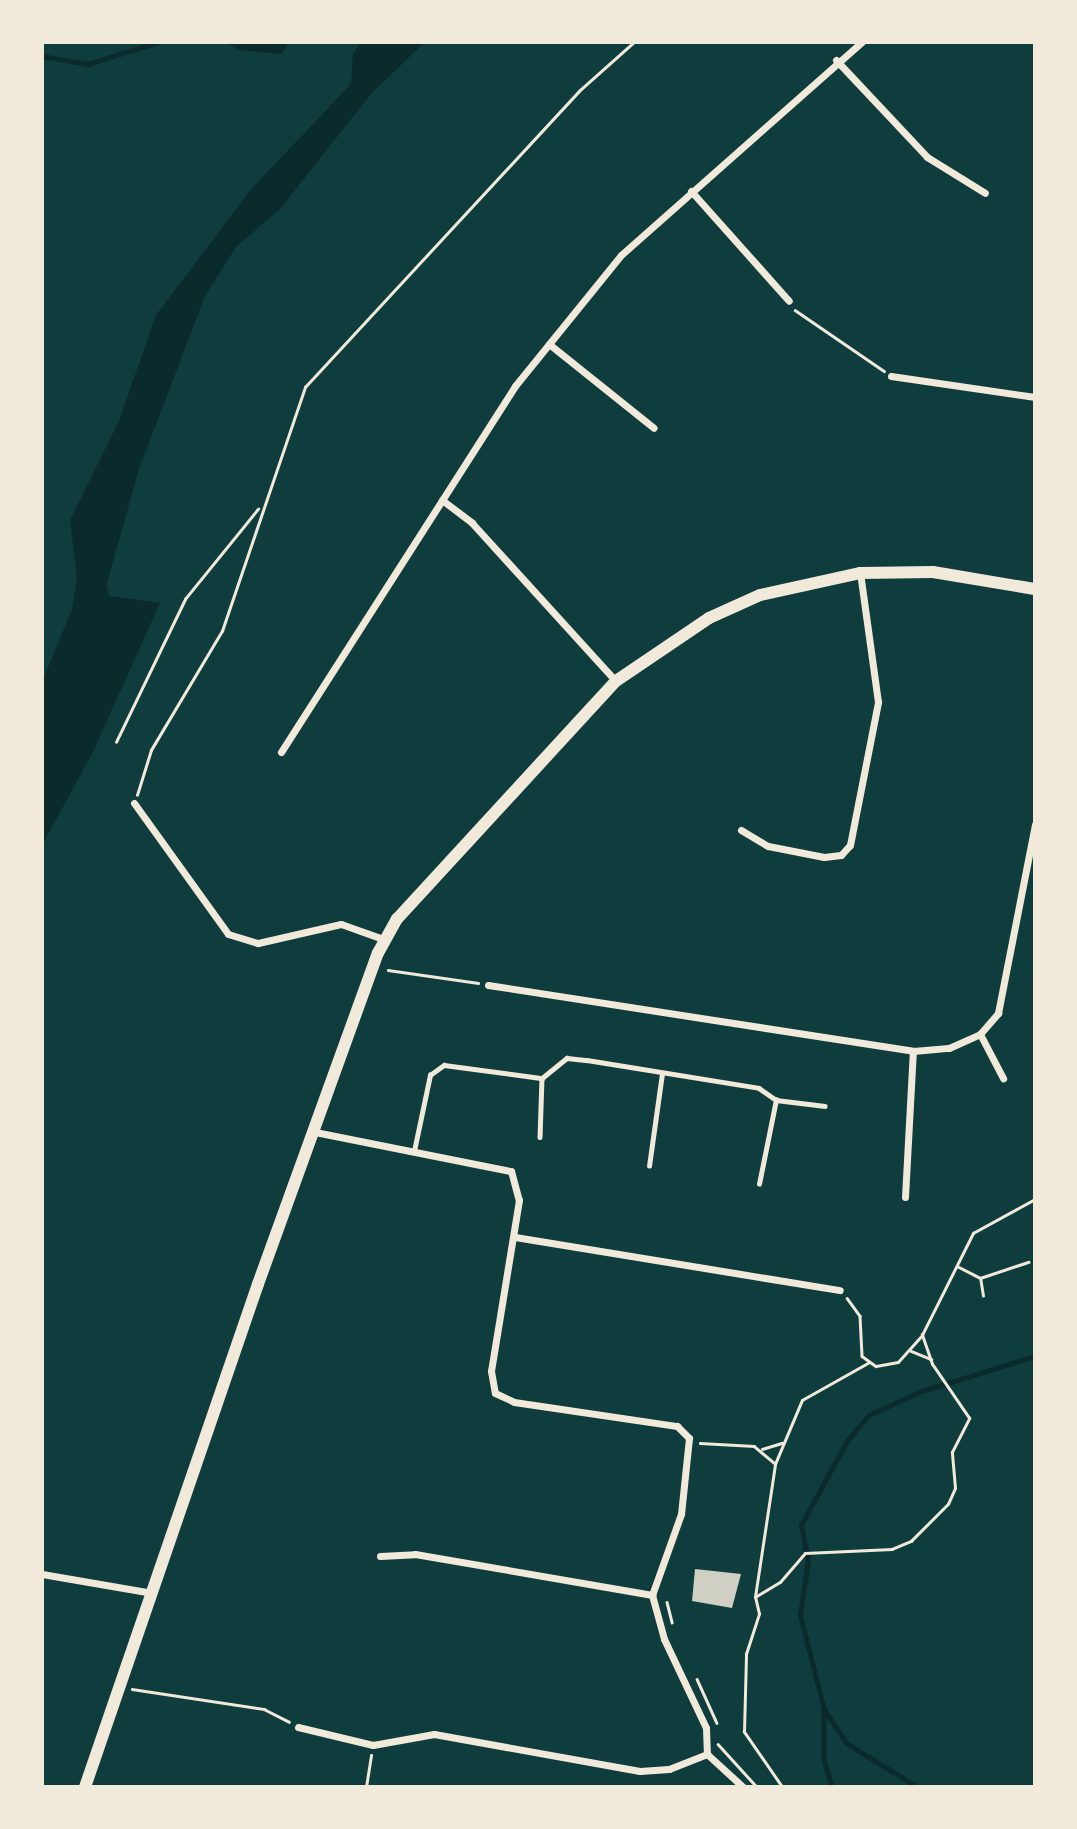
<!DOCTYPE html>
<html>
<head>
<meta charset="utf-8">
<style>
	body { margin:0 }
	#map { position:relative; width:1077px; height:1829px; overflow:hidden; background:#0f3d3e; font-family:Jost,sans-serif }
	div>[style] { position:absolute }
	.water>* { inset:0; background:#0a2a2b }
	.stream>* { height:4.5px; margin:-2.25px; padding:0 2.25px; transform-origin:2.25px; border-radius:2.25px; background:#0a2a2b }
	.building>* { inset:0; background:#cfcfc3 }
	.path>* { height:2.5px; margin:-1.25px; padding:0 1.25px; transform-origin:1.25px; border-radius:1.25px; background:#f1e9da }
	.service>* { height:4.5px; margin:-2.25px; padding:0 2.25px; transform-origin:2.25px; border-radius:2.25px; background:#f1e9da }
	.minor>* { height:7px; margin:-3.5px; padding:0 3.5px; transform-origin:3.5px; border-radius:3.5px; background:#f1e9da }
	.tertiary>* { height:12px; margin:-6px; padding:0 6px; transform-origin:6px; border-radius:6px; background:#f1e9da }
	span { translate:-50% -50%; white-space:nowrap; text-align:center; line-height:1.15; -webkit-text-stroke:6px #f1e9da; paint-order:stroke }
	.frame { position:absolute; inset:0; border:44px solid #f1e9da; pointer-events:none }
</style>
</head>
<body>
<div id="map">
	<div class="water">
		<div style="clip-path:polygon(225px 42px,290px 42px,281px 54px,239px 50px)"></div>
		<div style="clip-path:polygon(362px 42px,425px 42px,372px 93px,280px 209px,236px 247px,205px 296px,139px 469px,106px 587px,110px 596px,160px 603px,93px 752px,42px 845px,42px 682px,72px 609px,77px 578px,70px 520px,119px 421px,156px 315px,252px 188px,351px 84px,353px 53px)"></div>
	</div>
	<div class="stream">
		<div style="left:42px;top:56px;width:47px;rotate:9.9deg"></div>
		<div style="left:88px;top:64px;width:73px;rotate:-17.4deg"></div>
		<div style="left:824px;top:1712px;width:47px;rotate:90deg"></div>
		<div style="left:824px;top:1759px;width:29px;rotate:74deg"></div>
		<div style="left:917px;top:1787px;width:82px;rotate:-148.4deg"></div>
		<div style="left:847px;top:1744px;width:41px;rotate:-124.1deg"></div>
		<div style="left:824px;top:1710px;width:98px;rotate:-104.2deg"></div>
		<div style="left:800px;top:1615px;width:55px;rotate:-81.6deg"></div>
		<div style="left:808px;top:1561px;width:37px;rotate:-101deg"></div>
		<div style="left:801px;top:1525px;width:96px;rotate:-61.3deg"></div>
		<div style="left:847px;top:1441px;width:34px;rotate:-50deg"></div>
		<div style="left:869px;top:1415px;width:58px;rotate:-24.4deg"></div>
		<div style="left:922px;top:1391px;width:118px;rotate:-17.2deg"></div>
	</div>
	<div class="building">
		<div style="clip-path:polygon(695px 1569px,741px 1574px,732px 1608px,692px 1601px)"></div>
	</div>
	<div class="path">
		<div style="left:795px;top:310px;width:108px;rotate:34.4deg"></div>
		<div style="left:116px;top:742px;width:159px;rotate:-64.2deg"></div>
		<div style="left:185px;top:599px;width:116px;rotate:-51deg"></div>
		<div style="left:137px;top:795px;width:47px;rotate:-72.7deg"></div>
		<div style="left:151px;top:750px;width:139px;rotate:-59.2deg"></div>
		<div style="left:222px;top:631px;width:258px;rotate:-71.2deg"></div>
		<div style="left:305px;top:387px;width:403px;rotate:-47.2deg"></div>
		<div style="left:579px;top:91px;width:74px;rotate:-41.7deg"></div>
		<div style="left:388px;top:970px;width:91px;rotate:8.2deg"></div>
		<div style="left:957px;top:1266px;width:25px;rotate:27deg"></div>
		<div style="left:983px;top:1296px;width:18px;rotate:-99deg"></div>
		<div style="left:980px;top:1278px;width:51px;rotate:-18.4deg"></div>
		<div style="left:847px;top:1298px;width:22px;rotate:54deg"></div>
		<div style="left:860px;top:1316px;width:40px;rotate:87.1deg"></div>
		<div style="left:862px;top:1356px;width:17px;rotate:36deg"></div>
		<div style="left:876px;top:1366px;width:22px;rotate:-10deg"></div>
		<div style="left:898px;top:1362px;width:36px;rotate:-48deg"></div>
		<div style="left:922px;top:1335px;width:114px;rotate:-63.4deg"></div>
		<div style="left:973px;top:1233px;width:71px;rotate:-28.7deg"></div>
		<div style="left:911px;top:1351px;width:22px;rotate:22deg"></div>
		<div style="left:700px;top:1443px;width:54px;rotate:3.2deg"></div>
		<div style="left:754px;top:1446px;width:26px;rotate:40deg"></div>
		<div style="left:762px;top:1449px;width:21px;rotate:-17deg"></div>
		<div style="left:755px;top:1597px;width:134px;rotate:-81.4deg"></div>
		<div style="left:775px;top:1464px;width:69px;rotate:-67.1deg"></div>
		<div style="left:802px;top:1400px;width:76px;rotate:-29.3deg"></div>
		<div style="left:667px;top:1602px;width:21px;rotate:76deg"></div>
		<div style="left:697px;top:1679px;width:48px;rotate:65.6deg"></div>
		<div style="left:132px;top:1689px;width:134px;rotate:8.6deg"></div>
		<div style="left:264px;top:1709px;width:28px;rotate:27deg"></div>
		<div style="left:718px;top:1744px;width:58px;rotate:47.8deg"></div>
		<div style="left:366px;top:1787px;width:32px;rotate:-81deg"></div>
		<div style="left:782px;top:1787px;width:67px;rotate:-124.6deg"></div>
		<div style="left:744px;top:1732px;width:78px;rotate:-88.5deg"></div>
		<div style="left:746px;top:1654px;width:42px;rotate:-72deg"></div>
		<div style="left:759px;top:1614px;width:17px;rotate:-103deg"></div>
		<div style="left:755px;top:1597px;width:29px;rotate:-31deg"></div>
		<div style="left:780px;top:1582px;width:38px;rotate:-49deg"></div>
		<div style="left:805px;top:1553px;width:87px;rotate:-2.6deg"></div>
		<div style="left:892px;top:1549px;width:21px;rotate:-23deg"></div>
		<div style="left:911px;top:1541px;width:52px;rotate:-45deg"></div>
		<div style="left:948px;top:1504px;width:17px;rotate:-66deg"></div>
		<div style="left:955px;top:1488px;width:36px;rotate:-95deg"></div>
		<div style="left:952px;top:1452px;width:38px;rotate:-63deg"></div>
		<div style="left:969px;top:1418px;width:65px;rotate:-124.4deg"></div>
		<div style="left:932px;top:1364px;width:31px;rotate:-109deg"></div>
	</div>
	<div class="service">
		<div style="left:542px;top:1078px;width:32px;rotate:-39deg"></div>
		<div style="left:567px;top:1058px;width:20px;rotate:6deg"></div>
		<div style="left:587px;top:1060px;width:174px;rotate:9.2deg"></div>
		<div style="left:759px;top:1088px;width:21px;rotate:35deg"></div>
		<div style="left:776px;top:1100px;width:49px;rotate:7deg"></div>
		<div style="left:414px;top:1151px;width:78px;rotate:-78.1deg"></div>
		<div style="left:430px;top:1075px;width:17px;rotate:-36deg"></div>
		<div style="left:444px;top:1065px;width:99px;rotate:7.6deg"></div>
		<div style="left:542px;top:1078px;width:59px;rotate:91.9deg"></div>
		<div style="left:649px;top:1166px;width:93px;rotate:-82deg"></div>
		<div style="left:759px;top:1184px;width:86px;rotate:-78.6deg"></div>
	</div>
	<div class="minor">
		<div style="left:836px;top:60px;width:133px;rotate:46.8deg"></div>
		<div style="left:927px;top:157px;width:68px;rotate:31.8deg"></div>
		<div style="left:691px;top:191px;width:147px;rotate:48.3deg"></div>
		<div style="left:549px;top:344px;width:134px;rotate:38.7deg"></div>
		<div style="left:891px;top:376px;width:146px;rotate:8.3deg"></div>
		<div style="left:442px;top:500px;width:38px;rotate:37deg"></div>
		<div style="left:472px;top:523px;width:214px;rotate:47.7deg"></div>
		<div style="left:281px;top:752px;width:434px;rotate:-57.4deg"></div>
		<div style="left:515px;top:386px;width:169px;rotate:-51deg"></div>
		<div style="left:621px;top:255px;width:322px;rotate:-41.5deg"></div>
		<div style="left:134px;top:803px;width:161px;rotate:54.3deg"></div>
		<div style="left:228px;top:934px;width:31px;rotate:17deg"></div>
		<div style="left:258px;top:943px;width:85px;rotate:-12.9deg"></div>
		<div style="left:341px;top:924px;width:45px;rotate:19.7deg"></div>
		<div style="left:741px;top:830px;width:31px;rotate:31deg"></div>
		<div style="left:768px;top:846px;width:57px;rotate:11.1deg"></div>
		<div style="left:824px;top:857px;width:17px;rotate:-7deg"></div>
		<div style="left:841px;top:855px;width:13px;rotate:-48deg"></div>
		<div style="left:850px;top:845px;width:146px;rotate:-78.9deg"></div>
		<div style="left:878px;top:702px;width:130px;rotate:-97.9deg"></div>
		<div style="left:488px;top:985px;width:430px;rotate:8.8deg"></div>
		<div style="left:913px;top:1051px;width:36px;rotate:-5deg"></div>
		<div style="left:949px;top:1048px;width:34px;rotate:-24deg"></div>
		<div style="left:980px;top:1034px;width:28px;rotate:-49deg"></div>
		<div style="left:998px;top:1013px;width:192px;rotate:-78.9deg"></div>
		<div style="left:980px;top:1034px;width:50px;rotate:62.4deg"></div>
		<div style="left:315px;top:1132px;width:200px;rotate:11.3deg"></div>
		<div style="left:511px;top:1171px;width:30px;rotate:75deg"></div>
		<div style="left:519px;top:1200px;width:173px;rotate:99.3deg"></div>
		<div style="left:491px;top:1371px;width:22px;rotate:80deg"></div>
		<div style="left:495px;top:1393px;width:21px;rotate:25deg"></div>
		<div style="left:514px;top:1402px;width:165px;rotate:8.4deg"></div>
		<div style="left:677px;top:1426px;width:17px;rotate:45deg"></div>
		<div style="left:689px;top:1438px;width:76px;rotate:96deg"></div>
		<div style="left:681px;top:1514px;width:86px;rotate:109.7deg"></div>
		<div style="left:652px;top:1595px;width:46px;rotate:74.7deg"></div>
		<div style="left:664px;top:1639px;width:98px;rotate:64.7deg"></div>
		<div style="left:706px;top:1728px;width:26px;rotate:88deg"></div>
		<div style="left:707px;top:1754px;width:49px;rotate:42.5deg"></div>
		<div style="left:905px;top:1197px;width:146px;rotate:-86.9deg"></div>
		<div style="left:515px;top:1237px;width:329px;rotate:9.3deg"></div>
		<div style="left:380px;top:1556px;width:35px;rotate:-3deg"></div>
		<div style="left:415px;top:1554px;width:241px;rotate:9.8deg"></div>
		<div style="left:42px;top:1574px;width:112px;rotate:9.8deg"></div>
		<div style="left:298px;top:1727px;width:77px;rotate:13.5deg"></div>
		<div style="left:373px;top:1745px;width:62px;rotate:-10.2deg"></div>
		<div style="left:434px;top:1734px;width:209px;rotate:10.2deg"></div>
		<div style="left:640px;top:1771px;width:29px;rotate:-4deg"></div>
		<div style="left:669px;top:1769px;width:41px;rotate:-21.5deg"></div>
	</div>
	<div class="tertiary">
		<div style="left:85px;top:1787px;width:532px;rotate:-71.02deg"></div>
		<div style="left:258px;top:1284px;width:352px;rotate:-70.1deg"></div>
		<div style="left:378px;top:953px;width:39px;rotate:-61deg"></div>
		<div style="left:397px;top:919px;width:323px;rotate:-47.4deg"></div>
		<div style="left:616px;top:681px;width:112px;rotate:-34.1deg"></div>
		<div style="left:709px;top:618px;width:56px;rotate:-24.3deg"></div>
		<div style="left:760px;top:595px;width:102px;rotate:-12.4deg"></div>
		<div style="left:860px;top:573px;width:73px;rotate:-0.8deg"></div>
		<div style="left:933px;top:572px;width:103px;rotate:9.5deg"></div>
	</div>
	<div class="frame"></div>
</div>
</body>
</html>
